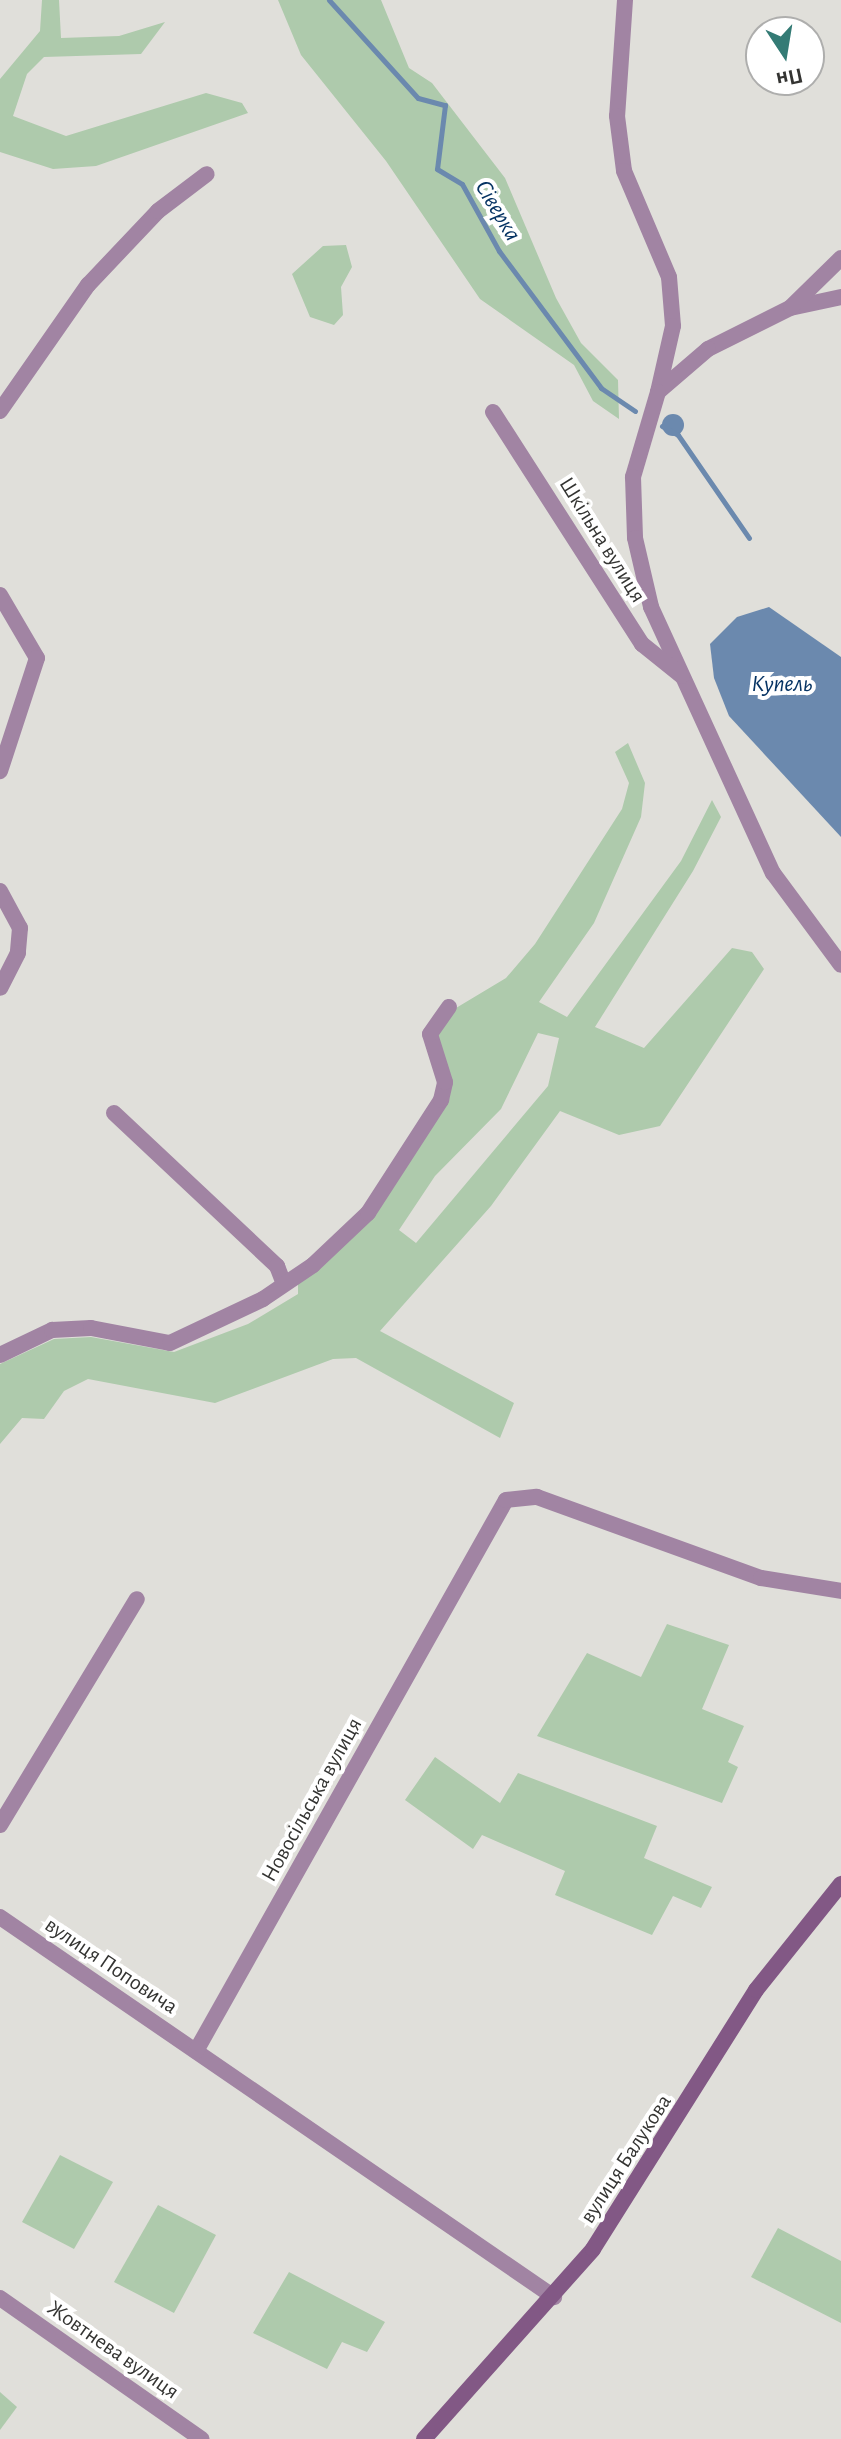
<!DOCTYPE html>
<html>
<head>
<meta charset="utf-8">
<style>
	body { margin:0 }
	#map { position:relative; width:841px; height:2439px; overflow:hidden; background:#e0dfda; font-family:"Alegreya Sans",sans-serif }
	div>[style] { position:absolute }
	.green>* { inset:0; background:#aecaac }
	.water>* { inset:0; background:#6b89ae }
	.round { border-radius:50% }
	.stream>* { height:5px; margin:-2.5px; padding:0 2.5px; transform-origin:2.5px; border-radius:2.5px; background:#6b89ae }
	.minor>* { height:16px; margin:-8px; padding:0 8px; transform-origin:8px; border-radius:8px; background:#a184a3 }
	.secondary>* { height:16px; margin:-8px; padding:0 8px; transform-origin:8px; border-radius:8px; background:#825885 }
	span { translate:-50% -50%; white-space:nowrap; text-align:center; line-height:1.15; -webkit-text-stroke:8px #fff; paint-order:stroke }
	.street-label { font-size:22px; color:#343432 }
	.water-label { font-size:24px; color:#063363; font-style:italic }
	.north { position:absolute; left:745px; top:16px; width:80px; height:80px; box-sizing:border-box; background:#fff; border:2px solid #aeaead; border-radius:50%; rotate:168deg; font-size:22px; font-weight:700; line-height:32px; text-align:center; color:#343432 }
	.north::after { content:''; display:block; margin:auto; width:28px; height:36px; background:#347b75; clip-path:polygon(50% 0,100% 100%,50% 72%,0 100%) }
</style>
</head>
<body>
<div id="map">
	<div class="green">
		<div style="clip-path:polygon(42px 0,59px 0,61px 38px,119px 36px,165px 22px,141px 54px,44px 57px,27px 74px,13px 116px,66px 136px,206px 93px,242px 103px,248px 113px,96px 166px,53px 169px,0 152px,0 79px,40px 31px)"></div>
		<div style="clip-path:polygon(278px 0,381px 0,409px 68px,432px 83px,505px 178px,556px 298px,581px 343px,618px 380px,619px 419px,593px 401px,574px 365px,480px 299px,386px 161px,301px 55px)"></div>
		<div style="clip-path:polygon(346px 245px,352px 267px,341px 287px,343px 315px,334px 325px,310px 317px,292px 274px,323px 246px)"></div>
		<div style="clip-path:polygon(evenodd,628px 743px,645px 783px,641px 817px,594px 923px,539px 1002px,567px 1017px,681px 861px,712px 800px,721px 817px,693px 871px,595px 1027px,644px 1048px,732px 948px,752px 952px,764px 969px,660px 1126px,619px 1135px,560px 1111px,491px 1206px,380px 1331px,514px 1403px,500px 1438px,356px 1358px,333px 1359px,215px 1403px,88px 1379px,64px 1391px,44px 1419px,22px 1418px,0 1444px,0 1364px,54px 1339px,91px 1337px,174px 1352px,248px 1324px,298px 1294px,298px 1284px,372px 1216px,446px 1102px,436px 1035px,456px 1008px,506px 978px,535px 944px,622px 809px,629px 783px,615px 752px,628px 743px,538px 1033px,559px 1038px,548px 1086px,416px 1243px,399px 1230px,435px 1176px,501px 1109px,538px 1033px)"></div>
		<div style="clip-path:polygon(667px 1624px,729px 1645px,702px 1709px,744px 1726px,728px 1762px,738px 1767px,722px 1803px,537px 1736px,587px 1653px,641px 1677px)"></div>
		<div style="clip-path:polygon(435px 1757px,500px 1803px,518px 1773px,657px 1826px,644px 1858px,712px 1887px,701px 1908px,673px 1896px,652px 1935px,555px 1895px,565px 1871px,482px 1835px,473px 1849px,405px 1800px)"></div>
		<div style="clip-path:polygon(60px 2155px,113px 2182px,74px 2249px,22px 2222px)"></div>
		<div style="clip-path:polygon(158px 2205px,216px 2235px,174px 2313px,114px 2282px)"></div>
		<div style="clip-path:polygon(778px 2228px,841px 2261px,841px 2323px,751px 2277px)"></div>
		<div style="clip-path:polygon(289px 2272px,385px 2322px,367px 2352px,342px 2342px,327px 2369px,253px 2333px)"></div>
		<div style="clip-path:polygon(0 2392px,17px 2407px,0 2430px)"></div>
	</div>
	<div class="water">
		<div class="round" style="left:662px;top:414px;width:22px;height:22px"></div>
		<div style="clip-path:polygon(769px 607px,841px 657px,841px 837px,729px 716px,714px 678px,710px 644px,737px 617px)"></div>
	</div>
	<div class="stream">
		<div style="left:329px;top:0;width:132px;rotate:47.8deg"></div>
		<div style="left:418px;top:98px;width:28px;rotate:15deg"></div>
		<div style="left:445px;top:105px;width:64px;rotate:97.1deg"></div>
		<div style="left:437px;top:169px;width:29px;rotate:31deg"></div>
		<div style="left:462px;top:184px;width:77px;rotate:61.1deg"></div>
		<div style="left:499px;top:251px;width:171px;rotate:53.3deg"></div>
		<div style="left:601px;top:388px;width:41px;rotate:34.1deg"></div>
		<div style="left:662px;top:426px;width:18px;rotate:29deg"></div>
		<div style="left:678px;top:435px;width:125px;rotate:55.4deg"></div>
	</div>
	<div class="minor">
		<div style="left:625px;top:0;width:116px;rotate:93.9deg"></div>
		<div style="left:617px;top:116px;width:55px;rotate:82.7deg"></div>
		<div style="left:624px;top:171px;width:115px;rotate:67deg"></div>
		<div style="left:669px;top:277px;width:49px;rotate:85.3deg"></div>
		<div style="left:673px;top:326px;width:68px;rotate:102.8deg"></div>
		<div style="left:841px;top:297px;width:52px;rotate:167.8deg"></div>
		<div style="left:790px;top:308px;width:92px;rotate:153.4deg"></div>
		<div style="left:708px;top:349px;width:66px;rotate:139.3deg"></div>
		<div style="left:658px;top:392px;width:89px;rotate:106.4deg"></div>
		<div style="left:633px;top:477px;width:61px;rotate:88.1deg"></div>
		<div style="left:635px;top:538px;width:71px;rotate:76.9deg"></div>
		<div style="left:651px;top:607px;width:293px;rotate:65.4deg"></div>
		<div style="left:773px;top:873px;width:114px;rotate:53.5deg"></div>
		<div style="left:791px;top:307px;width:70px;rotate:-44.4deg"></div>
		<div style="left:0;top:411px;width:154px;rotate:-55.1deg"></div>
		<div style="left:88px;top:285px;width:102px;rotate:-46.6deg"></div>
		<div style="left:158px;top:211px;width:61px;rotate:-37.1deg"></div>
		<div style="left:493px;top:412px;width:276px;rotate:57.3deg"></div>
		<div style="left:642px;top:644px;width:51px;rotate:38.7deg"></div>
		<div style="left:0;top:595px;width:73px;rotate:59.6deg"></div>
		<div style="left:37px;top:658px;width:119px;rotate:108.1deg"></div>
		<div style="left:0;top:891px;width:42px;rotate:61.6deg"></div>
		<div style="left:20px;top:928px;width:25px;rotate:95deg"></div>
		<div style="left:18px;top:953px;width:39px;rotate:117deg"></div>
		<div style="left:114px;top:1113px;width:224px;rotate:43.2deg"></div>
		<div style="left:277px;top:1266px;width:19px;rotate:69deg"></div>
		<div style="left:0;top:1355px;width:58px;rotate:-25.7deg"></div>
		<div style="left:52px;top:1330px;width:39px;rotate:-3deg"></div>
		<div style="left:91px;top:1328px;width:80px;rotate:10.8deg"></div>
		<div style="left:170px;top:1343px;width:103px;rotate:-25.3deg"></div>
		<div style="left:263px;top:1299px;width:60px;rotate:-34.2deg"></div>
		<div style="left:313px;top:1265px;width:76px;rotate:-43.4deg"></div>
		<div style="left:368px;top:1213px;width:135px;rotate:-57.1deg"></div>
		<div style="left:441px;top:1100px;width:18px;rotate:-77deg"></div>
		<div style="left:445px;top:1082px;width:50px;rotate:-107.4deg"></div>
		<div style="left:430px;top:1034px;width:33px;rotate:-55deg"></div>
		<div style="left:0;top:1825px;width:264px;rotate:-58.8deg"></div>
		<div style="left:0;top:1917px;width:672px;rotate:34.45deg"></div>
		<div style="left:196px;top:2051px;width:632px;rotate:-60.64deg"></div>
		<div style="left:506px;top:1500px;width:31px;rotate:-6deg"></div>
		<div style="left:537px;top:1497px;width:238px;rotate:19.9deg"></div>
		<div style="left:761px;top:1578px;width:81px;rotate:9.2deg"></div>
		<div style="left:0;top:2298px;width:246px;rotate:35deg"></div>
	</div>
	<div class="secondary">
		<div style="left:424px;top:2439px;width:254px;rotate:-48.3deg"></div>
		<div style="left:593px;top:2249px;width:306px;rotate:-57.8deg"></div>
		<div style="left:756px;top:1990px;width:136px;rotate:-51.3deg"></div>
	</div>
	<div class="street-label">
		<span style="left:602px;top:540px;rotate:58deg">Шкільна вулиця</span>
		<span style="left:312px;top:1800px;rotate:-61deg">Новосільська вулиця</span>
		<span style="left:111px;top:1966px;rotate:34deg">вулиця Поповича</span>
		<span style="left:626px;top:2159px;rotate:-57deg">вулиця Балукова</span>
		<span style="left:113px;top:2350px;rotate:35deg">Жовтнева вулиця</span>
	</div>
	<div class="water-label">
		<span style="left:497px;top:211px;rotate:59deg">Сіверка</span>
		<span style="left:782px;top:685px">Купель</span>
	</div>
	<div class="north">Пн</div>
</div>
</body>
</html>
